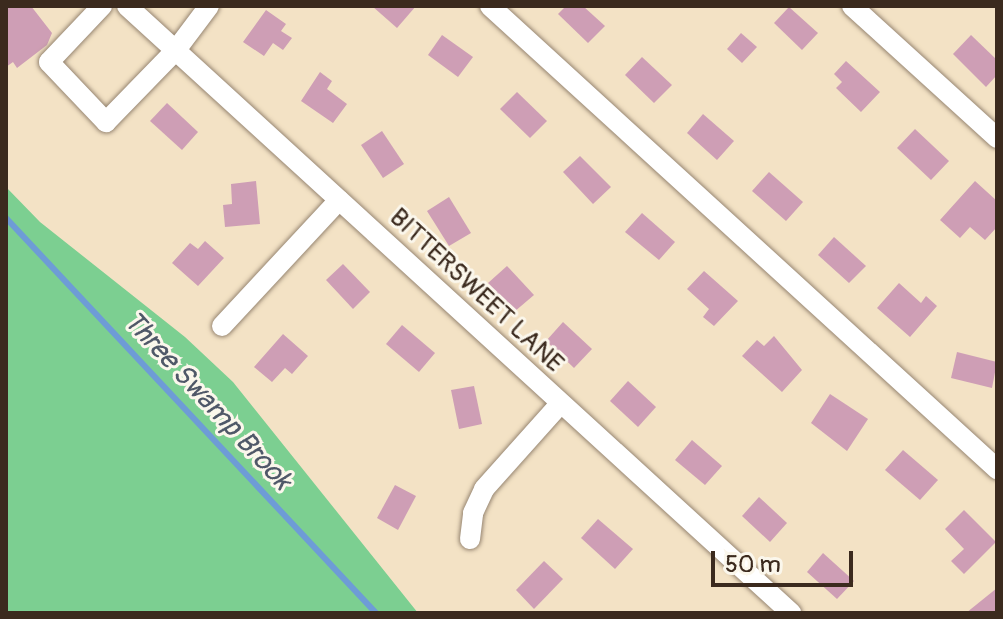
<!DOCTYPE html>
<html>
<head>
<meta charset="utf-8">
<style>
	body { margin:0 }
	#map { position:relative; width:1003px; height:619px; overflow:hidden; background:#f3e2c5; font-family:Pangolin,sans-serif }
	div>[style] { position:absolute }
	.green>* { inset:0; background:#7ccf91 }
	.stream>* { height:6px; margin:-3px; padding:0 3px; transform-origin:3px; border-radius:3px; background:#6e9cd6 }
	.building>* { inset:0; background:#ce9eb5 }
	.roads { filter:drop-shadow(0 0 2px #978672) drop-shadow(0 0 2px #978672) }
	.minor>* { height:20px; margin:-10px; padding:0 10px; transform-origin:10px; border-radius:10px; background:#fff }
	span { translate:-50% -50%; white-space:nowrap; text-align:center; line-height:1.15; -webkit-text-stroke:6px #fbf7ec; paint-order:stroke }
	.street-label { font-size:26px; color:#3b2a1e }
	.water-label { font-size:28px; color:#4f5868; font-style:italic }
	.frame { position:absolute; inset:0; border:8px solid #3b2a1e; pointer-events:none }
	.scale { position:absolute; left:711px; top:551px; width:142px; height:36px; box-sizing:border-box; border:4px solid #3b2a1e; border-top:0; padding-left:10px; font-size:24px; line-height:28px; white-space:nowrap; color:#3b2a1e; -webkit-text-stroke:6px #fbf7ec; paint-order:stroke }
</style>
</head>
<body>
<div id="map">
	<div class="green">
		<div style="clip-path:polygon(6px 187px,40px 222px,185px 337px,233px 382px,418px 613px,6px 613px)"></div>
	</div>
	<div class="stream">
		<div style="left:6px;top:218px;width:541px;rotate:46.87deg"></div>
	</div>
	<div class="building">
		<div style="clip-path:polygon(6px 6px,31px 6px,52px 33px,47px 45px,17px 68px,13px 62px,6px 67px)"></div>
		<div style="clip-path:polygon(372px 6px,416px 6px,397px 28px)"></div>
		<div style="clip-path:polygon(566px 6px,583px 6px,605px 26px,588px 43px,558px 14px)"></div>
		<div style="clip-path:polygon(789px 7px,818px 33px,802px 50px,774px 23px)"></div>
		<div style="clip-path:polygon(266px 10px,286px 24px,281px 31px,292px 38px,283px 50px,273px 43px,264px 56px,243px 42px)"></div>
		<div style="clip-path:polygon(741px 33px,757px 47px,742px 63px,727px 49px)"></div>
		<div style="clip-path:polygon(442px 35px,473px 57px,458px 77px,428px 55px)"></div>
		<div style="clip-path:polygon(971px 35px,997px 60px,997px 75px,986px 87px,953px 54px)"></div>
		<div style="clip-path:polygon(642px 57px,672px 85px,654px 103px,625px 75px)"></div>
		<div style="clip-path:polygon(846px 61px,880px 92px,861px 112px,836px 88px,842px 82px,834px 74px)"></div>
		<div style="clip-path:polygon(320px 72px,332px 81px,327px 89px,347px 104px,333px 123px,301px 101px)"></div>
		<div style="clip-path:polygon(517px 92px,547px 121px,530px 138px,500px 109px)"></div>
		<div style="clip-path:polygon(167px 103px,198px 132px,182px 150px,150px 121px)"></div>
		<div style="clip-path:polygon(703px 114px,734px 141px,717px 160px,687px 133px)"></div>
		<div style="clip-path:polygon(915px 129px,949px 161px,931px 180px,897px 148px)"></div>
		<div style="clip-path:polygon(382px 131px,404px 164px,383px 178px,361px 145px)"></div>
		<div style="clip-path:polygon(580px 156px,611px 187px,593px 204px,563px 172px)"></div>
		<div style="clip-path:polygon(769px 172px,803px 202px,786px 221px,752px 191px)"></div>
		<div style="clip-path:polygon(256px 181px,260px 224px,225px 227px,223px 205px,232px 204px,231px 184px)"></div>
		<div style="clip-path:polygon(975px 181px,997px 201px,997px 227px,985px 240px,970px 227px,960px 238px,940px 220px)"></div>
		<div style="clip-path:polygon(449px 197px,471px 233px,449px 246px,427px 211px)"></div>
		<div style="clip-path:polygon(642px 213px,675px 242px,659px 260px,625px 232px)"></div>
		<div style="clip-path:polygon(834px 237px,866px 266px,849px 283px,818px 255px)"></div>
		<div style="clip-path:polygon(205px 241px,224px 258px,198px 286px,172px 263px,190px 243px,198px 249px)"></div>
		<div style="clip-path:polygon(343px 264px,370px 292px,353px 309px,326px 280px)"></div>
		<div style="clip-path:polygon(507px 266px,534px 295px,514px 312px,488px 283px)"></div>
		<div style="clip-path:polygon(704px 271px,738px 301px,714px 326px,703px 317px,709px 309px,687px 289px)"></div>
		<div style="clip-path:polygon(899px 283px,921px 303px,926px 296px,937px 306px,910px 337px,877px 308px)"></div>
		<div style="clip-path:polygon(563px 322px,592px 349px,574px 368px,546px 341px)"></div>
		<div style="clip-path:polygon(402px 325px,435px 353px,419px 372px,386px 344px)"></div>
		<div style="clip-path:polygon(283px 334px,308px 356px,292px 374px,285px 368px,272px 382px,254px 367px)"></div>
		<div style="clip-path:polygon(774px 336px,802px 370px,782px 392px,742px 356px,757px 340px,764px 346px)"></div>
		<div style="clip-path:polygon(957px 352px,997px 362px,992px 388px,951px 378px)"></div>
		<div style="clip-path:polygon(628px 381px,656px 407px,638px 427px,610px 401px)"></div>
		<div style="clip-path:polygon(474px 386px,482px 424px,459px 429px,451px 390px)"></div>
		<div style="clip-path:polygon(830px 394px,868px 419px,847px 451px,811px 423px)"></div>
		<div style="clip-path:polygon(692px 440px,722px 466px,705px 485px,675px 460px)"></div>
		<div style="clip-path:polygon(903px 450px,938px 480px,920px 500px,885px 470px)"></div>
		<div style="clip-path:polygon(395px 485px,416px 496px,398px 530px,377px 518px)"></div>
		<div style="clip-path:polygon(759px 497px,787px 523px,770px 542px,742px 516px)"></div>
		<div style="clip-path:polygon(964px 510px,996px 542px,964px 574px,951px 561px,964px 549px,945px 529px)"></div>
		<div style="clip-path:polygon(598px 519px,633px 549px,615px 569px,581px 538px)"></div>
		<div style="clip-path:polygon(823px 553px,854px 581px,837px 599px,807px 572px)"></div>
		<div style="clip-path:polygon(544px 561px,563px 579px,534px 609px,516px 590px)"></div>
		<div style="clip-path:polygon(997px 588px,997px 613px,966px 613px)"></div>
	</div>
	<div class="roads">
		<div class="minor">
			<div style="left:102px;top:6px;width:77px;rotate:133.4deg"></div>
			<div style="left:49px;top:62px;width:83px;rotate:46.5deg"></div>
			<div style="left:106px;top:122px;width:100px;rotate:-45.8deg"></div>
			<div style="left:176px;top:50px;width:55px;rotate:-53.1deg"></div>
			<div style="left:127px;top:6px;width:900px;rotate:42.43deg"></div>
			<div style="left:490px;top:6px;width:687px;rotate:42.4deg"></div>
			<div style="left:852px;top:6px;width:196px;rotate:42.3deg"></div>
			<div style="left:222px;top:326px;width:172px;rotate:-47.1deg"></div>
			<div style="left:470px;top:539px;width:26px;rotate:-83deg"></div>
			<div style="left:473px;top:513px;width:26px;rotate:-65deg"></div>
			<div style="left:484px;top:489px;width:114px;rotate:-48.2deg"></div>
		</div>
	</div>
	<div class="street-label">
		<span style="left:476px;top:291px;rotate:43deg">BITTERSWEET LANE</span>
	</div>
	<div class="water-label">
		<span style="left:207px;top:401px;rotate:47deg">Three Swamp Brook</span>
	</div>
	<div class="frame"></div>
	<div class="scale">50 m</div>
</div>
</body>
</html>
